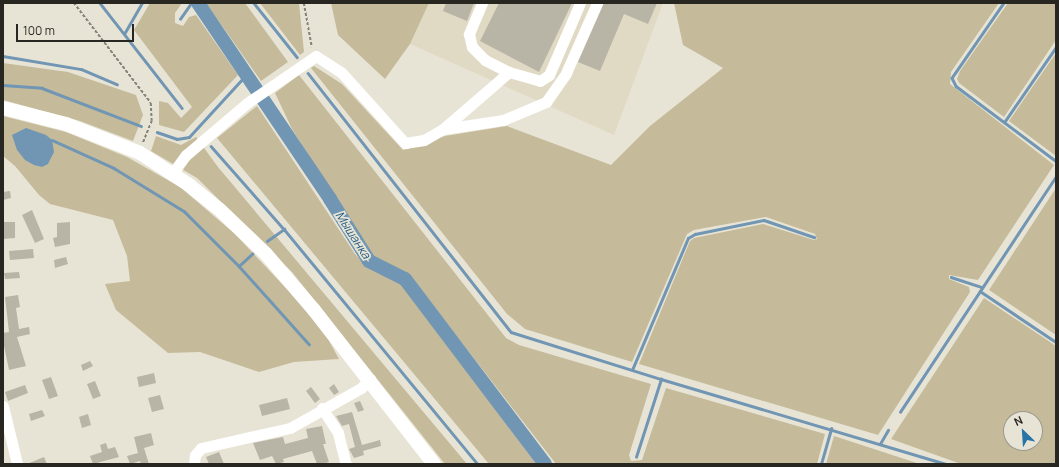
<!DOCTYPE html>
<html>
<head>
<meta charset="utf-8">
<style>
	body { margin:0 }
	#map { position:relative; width:1059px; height:467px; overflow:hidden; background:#e8e4d5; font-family:Manrope,sans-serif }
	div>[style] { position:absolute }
	.built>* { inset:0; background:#e0dac4 }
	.green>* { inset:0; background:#c5bb9b }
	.water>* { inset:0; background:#7196b4 }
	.stream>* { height:2.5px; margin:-1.25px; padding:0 1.25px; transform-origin:1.25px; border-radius:1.25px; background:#7196b4 }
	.river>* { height:14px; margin:-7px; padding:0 7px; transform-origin:7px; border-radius:7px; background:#7196b4 }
	.building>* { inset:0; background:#b8b4a6 }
	.path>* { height:1.5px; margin-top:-0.75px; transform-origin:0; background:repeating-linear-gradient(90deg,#858278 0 3px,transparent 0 5px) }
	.minor>* { height:11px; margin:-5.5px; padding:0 5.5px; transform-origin:5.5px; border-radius:5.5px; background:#fff }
	.major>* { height:14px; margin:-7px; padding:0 7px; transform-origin:7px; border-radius:7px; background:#fff }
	span { translate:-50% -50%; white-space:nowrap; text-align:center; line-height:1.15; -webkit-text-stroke:3.5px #e8e4d5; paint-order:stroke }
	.water-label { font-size:12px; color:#1f5b84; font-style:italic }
	.frame { position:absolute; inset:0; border:4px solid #272620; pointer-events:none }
	.north { position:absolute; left:1003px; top:411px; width:40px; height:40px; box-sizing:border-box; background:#e8e4d5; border:1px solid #9b988d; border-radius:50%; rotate:335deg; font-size:11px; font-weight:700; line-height:16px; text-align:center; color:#272620 }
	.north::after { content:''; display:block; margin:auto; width:14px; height:18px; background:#2973a7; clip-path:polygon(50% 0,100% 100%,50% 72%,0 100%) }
	.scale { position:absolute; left:16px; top:24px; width:118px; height:18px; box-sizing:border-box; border:2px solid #272620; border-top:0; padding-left:5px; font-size:12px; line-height:14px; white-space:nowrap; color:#272620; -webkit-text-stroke:3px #e8e4d5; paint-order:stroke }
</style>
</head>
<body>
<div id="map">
	<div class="built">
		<div style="clip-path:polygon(429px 3px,663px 3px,614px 135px,410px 44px)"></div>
	</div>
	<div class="green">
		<div style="clip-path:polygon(150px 3px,182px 3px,175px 13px,175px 23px,183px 26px,189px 17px,196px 15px,238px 75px,184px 132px,159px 125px,159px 101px,168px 103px,181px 118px,192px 107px,134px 30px)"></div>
		<div style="clip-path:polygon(206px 3px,245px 3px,288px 62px,261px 81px)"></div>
		<div style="clip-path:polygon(260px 3px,299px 3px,304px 52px,300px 55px)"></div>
		<div style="clip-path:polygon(331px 3px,429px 3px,410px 44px,385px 79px,338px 35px)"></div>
		<div style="clip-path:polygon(674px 3px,999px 3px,951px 72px,950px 84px,1054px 165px,978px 280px,949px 275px,949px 279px,969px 287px,970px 292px,878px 435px,639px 364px,690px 241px,694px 238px,763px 224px,814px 240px,817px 239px,815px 234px,766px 217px,694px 230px,687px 234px,632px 362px,525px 329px,507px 314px,311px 68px,314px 66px,342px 84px,403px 150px,445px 136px,507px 126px,611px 165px,650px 126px,723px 68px,683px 45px)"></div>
		<div style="clip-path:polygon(1008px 3px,1056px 3px,1056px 40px,1004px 117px,959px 83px,957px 79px,960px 71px)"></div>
		<div style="clip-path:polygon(1056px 53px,1056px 156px,1009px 121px)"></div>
		<div style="clip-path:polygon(3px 63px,68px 72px,136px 95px,143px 115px,133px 141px,80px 121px,3px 100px)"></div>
		<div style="clip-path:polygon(299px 75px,506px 338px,519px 345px,651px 384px,629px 455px,631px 461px,642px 460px,666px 388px,825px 434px,817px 464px,556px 464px,410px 276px,379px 260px,371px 253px,292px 129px,275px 93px)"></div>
		<div style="clip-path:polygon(257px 106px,355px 254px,367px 267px,404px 286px,536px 464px,489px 464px,217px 138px)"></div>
		<div style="clip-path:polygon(3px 116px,66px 132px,127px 157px,180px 187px,235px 234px,300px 303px,327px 337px,339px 359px,294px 362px,259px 372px,200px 352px,168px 353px,116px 310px,105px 284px,130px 281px,127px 256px,113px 220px,50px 204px,39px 195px,15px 166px,3px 156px)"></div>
		<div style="clip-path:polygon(156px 136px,181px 145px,196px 137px,218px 167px,467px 464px,445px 464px,292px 272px,197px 178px,151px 151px)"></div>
		<div style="clip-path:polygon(1056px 188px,1056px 335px,989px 290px)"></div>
		<div style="clip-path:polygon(evenodd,984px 298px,1056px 346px,1056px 464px,961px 464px,891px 439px,984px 298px,1011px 419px,1035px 419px,1035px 443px,1011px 443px,1011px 419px)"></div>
		<div style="clip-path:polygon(834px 436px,920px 464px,826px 464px)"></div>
	</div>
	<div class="water">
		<div style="clip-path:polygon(26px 128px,46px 135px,52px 140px,54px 152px,48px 164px,42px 167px,34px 165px,25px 160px,17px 150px,12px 135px)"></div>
	</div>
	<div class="stream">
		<div style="left:100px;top:3px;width:133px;rotate:52deg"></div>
		<div style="left:254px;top:3px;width:69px;rotate:51.5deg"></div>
		<div style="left:1004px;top:3px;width:91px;rotate:124.7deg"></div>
		<div style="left:952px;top:78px;width:9px;rotate:63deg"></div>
		<div style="left:956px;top:86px;width:125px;rotate:36.9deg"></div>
		<div style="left:180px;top:19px;width:19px;rotate:-55deg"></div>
		<div style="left:124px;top:34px;width:36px;rotate:-60deg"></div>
		<div style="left:3px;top:56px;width:79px;rotate:9.5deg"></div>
		<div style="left:81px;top:69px;width:39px;rotate:23deg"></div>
		<div style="left:308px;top:73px;width:329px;rotate:51.9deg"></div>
		<div style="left:511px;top:332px;width:157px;rotate:17.4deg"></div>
		<div style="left:661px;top:379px;width:297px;rotate:16.6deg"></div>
		<div style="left:3px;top:85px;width:39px;rotate:4deg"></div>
		<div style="left:42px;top:88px;width:106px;rotate:21deg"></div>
		<div style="left:1005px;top:121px;width:90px;rotate:-55.4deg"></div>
		<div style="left:157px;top:132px;width:21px;rotate:19deg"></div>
		<div style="left:177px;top:139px;width:12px;rotate:-9deg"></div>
		<div style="left:189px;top:137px;width:86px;rotate:-47.4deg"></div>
		<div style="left:52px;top:140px;width:68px;rotate:24.3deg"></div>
		<div style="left:114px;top:168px;width:82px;rotate:31.6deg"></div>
		<div style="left:184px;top:211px;width:78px;rotate:45deg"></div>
		<div style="left:239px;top:266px;width:105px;rotate:48.1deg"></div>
		<div style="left:211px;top:146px;width:111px;rotate:48.7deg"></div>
		<div style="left:284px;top:229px;width:305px;rotate:50.5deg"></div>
		<div style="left:267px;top:241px;width:21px;rotate:-35deg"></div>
		<div style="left:239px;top:266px;width:18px;rotate:-43deg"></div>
		<div style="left:951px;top:277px;width:33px;rotate:18deg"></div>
		<div style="left:980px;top:291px;width:92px;rotate:33.9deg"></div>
		<div style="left:632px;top:370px;width:143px;rotate:-67deg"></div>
		<div style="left:688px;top:238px;width:8px;rotate:-30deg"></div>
		<div style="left:695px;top:234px;width:70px;rotate:-11.5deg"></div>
		<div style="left:764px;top:220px;width:53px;rotate:18.8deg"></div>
		<div style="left:900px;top:412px;width:283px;rotate:-56.5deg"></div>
		<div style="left:880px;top:444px;width:16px;rotate:-60deg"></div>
		<div style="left:636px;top:457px;width:82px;rotate:-72.2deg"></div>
		<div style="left:821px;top:464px;width:37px;rotate:-74deg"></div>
	</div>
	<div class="river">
		<div style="left:198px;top:3px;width:236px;rotate:56deg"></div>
		<div style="left:330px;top:199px;width:73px;rotate:57.8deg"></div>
		<div style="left:369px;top:261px;width:40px;rotate:26.6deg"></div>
		<div style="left:405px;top:279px;width:232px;rotate:52.9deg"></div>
	</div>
	<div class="building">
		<div style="clip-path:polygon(446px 3px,474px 3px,467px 21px,443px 11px)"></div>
		<div style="clip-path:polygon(499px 3px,572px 3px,539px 72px,480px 41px)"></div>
		<div style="clip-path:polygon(604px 3px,657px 3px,648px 24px,624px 14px,600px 71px,578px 62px)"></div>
		<div style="clip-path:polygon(10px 191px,11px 198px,3px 200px,3px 192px)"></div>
		<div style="clip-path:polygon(32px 210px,44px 239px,35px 243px,22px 215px)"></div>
		<div style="clip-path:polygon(3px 222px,15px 222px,15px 238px,3px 239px)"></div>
		<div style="clip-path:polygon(70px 222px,70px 244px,55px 247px,53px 238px,57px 237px,57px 223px)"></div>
		<div style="clip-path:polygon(33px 249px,34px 258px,10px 260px,9px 251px)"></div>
		<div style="clip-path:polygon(66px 257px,68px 264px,55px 268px,54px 260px)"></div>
		<div style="clip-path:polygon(19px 272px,20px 278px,5px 279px,4px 273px)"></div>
		<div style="clip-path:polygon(18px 295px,20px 307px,16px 308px,19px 329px,29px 327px,30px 334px,17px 337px,26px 366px,9px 370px,3px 341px,3px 333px,9px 332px,5px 297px)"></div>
		<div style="clip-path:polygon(90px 361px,93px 366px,83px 371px,81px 365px)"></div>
		<div style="clip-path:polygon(154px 373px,156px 383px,139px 387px,137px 377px)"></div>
		<div style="clip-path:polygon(51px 377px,58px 396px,49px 399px,42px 380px)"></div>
		<div style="clip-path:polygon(95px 381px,101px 396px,93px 399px,87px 384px)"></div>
		<div style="clip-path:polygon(334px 384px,339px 392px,334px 395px,329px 388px)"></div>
		<div style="clip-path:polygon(25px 385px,28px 393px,8px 401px,5px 392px)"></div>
		<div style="clip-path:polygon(311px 387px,320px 399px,315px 403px,306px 391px)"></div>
		<div style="clip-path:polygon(160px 395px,164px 409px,152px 412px,148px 398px)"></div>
		<div style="clip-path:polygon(287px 398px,290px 409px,262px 416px,259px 405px)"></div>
		<div style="clip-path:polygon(360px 401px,364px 410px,358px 412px,354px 403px)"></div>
		<div style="clip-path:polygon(42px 410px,45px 416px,31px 421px,29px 414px)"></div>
		<div style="clip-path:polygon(352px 412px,362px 445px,380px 440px,381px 446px,363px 451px,364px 455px,354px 458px,349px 449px,355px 447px,349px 424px,342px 426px,336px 416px)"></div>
		<div style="clip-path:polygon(88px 414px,91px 425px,82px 428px,79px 417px)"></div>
		<div style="clip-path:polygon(322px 426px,326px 444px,323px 444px,329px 462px,321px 464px,317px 464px,312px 451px,283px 459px,284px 462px,276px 464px,272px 456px,260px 460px,253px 443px,283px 437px,285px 444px,308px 438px,306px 429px)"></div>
		<div style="clip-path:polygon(151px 433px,154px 445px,144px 448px,149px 464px,141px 464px,140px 461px,130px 464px,127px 456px,138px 453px,134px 437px)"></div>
		<div style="clip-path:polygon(106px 443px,108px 449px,115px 447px,119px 457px,93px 464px,90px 456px,102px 452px,100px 445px)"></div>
		<div style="clip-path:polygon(219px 452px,224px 464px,209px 464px,206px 457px)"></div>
		<div style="clip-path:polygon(44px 457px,47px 464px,27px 464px)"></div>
	</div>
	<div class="path">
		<div style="left:74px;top:3px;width:126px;rotate:52.4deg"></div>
		<div style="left:151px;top:103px;width:18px;rotate:87deg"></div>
		<div style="left:152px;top:121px;width:24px;rotate:112deg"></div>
		<div style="left:304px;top:3px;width:45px;rotate:79.7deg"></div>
	</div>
	<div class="minor">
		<div style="left:482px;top:3px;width:34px;rotate:113deg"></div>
		<div style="left:469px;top:34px;width:13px;rotate:77deg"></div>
		<div style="left:472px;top:47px;width:18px;rotate:45deg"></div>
		<div style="left:485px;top:60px;width:27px;rotate:27deg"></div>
		<div style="left:444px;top:129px;width:60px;rotate:-8.7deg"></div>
		<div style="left:503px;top:120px;width:47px;rotate:-22.7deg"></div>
		<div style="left:546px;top:102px;width:35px;rotate:-55deg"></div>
		<div style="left:566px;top:73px;width:77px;rotate:-66.1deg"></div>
		<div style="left:172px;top:174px;width:24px;rotate:-54deg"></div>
		<div style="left:186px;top:155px;width:80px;rotate:-40.4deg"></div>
		<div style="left:247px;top:103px;width:83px;rotate:-34.3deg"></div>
		<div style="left:316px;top:56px;width:30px;rotate:33deg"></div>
		<div style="left:341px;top:72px;width:96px;rotate:48deg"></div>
		<div style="left:405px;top:143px;width:19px;rotate:-9deg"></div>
		<div style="left:424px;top:140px;width:22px;rotate:-30deg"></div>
		<div style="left:443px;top:129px;width:87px;rotate:-40.8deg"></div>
		<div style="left:509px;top:72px;width:32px;rotate:16deg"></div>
		<div style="left:540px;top:81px;width:11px;rotate:-34deg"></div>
		<div style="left:549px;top:75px;width:78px;rotate:-66.7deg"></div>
		<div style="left:3px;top:406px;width:60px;rotate:76.4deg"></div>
		<div style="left:322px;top:408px;width:30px;rotate:57deg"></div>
		<div style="left:338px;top:433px;width:32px;rotate:76deg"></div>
		<div style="left:194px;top:464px;width:9px;rotate:-84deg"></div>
		<div style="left:195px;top:455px;width:9px;rotate:-49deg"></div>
		<div style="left:201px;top:448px;width:91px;rotate:-12.7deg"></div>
		<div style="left:290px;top:428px;width:81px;rotate:-29.4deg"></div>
		<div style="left:361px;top:388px;width:13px;rotate:-45deg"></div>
	</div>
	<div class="major">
		<div style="left:3px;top:108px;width:65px;rotate:14.3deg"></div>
		<div style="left:66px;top:124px;width:79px;rotate:21.4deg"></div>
		<div style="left:140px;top:153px;width:59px;rotate:33.1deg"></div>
		<div style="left:189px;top:185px;width:38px;rotate:39deg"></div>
		<div style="left:219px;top:209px;width:65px;rotate:43.8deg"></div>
		<div style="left:266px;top:254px;width:74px;rotate:49.4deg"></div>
		<div style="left:314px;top:310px;width:195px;rotate:52.1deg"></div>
	</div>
	<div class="water-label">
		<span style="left:353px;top:235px;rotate:57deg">Мышанка</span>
	</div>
	<div class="frame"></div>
	<div class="north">N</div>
	<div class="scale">100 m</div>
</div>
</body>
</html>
